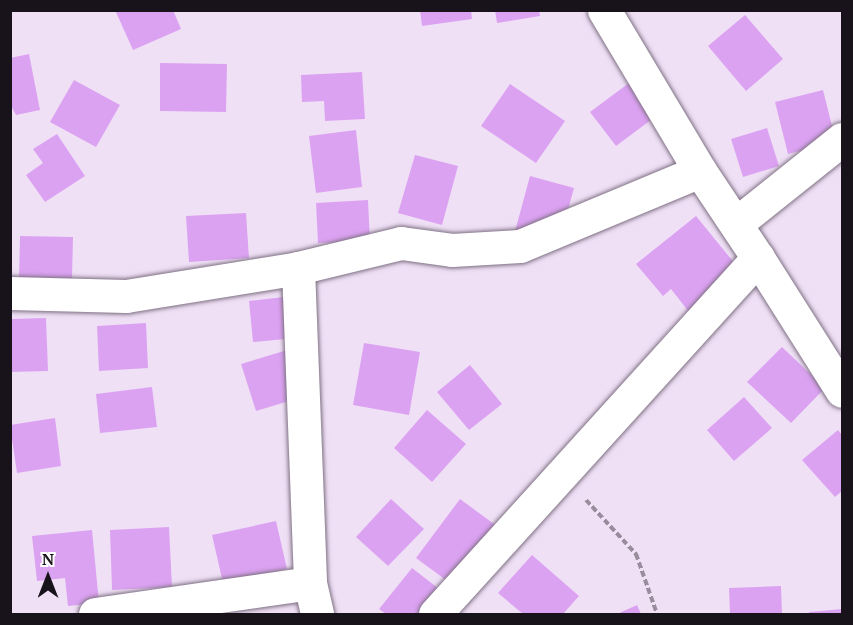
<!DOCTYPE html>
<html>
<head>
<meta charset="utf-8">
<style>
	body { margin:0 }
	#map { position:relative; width:853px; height:625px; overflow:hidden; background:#f0e0f6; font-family:"PT Serif",serif }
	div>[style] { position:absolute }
	.building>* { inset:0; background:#dca2f2 }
	.path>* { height:4px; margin-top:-2px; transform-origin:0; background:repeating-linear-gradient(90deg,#998d9d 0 6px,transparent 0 9px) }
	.roads { filter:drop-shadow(0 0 2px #7f7184) drop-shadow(0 0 2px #7f7184) }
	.minor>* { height:33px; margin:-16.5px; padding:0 16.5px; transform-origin:16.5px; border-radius:16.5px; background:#fff }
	span { translate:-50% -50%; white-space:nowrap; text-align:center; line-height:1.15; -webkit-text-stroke:4.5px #fff; paint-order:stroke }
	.frame { position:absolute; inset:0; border:12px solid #18131b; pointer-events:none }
	.north { position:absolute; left:18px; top:547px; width:60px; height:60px; -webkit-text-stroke:4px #fff; paint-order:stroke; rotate:0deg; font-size:16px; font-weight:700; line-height:24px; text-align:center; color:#18131b }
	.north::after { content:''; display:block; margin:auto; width:21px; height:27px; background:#18131b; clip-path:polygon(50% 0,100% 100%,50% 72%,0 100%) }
</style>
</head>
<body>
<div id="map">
	<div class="building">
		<div style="clip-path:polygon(115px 10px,173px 10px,181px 29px,133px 50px)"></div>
		<div style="clip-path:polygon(420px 10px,471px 10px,472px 19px,422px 26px)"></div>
		<div style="clip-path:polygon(495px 10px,539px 10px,540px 16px,497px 23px)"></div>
		<div style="clip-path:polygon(745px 15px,783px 59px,746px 91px,708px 46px)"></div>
		<div style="clip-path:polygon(29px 54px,40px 110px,16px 115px,10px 104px,10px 58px)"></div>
		<div style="clip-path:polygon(160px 63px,227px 64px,226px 112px,160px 111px)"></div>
		<div style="clip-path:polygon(362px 72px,365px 119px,325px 121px,324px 101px,302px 102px,301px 75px)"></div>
		<div style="clip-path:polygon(74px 80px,120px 105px,96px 147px,50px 122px)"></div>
		<div style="clip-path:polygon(629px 83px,655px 117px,616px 146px,590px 112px)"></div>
		<div style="clip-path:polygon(510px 84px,565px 121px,536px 163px,481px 126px)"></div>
		<div style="clip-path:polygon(823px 90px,836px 142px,788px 154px,775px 102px)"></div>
		<div style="clip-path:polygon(767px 128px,779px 166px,743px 177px,731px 139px)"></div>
		<div style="clip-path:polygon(356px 130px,362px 187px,316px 193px,309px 136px)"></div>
		<div style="clip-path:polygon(57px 134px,85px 176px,45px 202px,26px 175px,43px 163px,33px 149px)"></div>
		<div style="clip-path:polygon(415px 155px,458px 166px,442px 225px,398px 213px)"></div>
		<div style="clip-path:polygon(530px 176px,574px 188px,558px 246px,514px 235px)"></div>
		<div style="clip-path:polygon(368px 200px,370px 241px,318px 243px,316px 203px)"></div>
		<div style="clip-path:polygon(246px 213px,249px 258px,189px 262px,186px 216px)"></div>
		<div style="clip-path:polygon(696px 216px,740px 270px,689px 312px,671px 289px,663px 296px,636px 264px)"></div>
		<div style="clip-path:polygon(20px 236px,73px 237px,72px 279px,19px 279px)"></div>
		<div style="clip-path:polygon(292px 296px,296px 338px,253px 342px,249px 301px)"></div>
		<div style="clip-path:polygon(46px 318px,48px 371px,10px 372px,10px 319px)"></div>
		<div style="clip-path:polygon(146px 323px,148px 368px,99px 371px,97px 326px)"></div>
		<div style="clip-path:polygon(364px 343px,420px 352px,409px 415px,353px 405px)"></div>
		<div style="clip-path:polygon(782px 347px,825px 388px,791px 423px,747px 382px)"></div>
		<div style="clip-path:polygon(294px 348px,309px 395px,256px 411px,241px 364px)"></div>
		<div style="clip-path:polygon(470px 365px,502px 404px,469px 430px,437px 392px)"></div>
		<div style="clip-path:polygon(152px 387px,157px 427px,100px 433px,96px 394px)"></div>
		<div style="clip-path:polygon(744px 397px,772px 428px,734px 461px,707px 430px)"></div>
		<div style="clip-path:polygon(427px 410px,466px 444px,432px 482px,394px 448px)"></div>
		<div style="clip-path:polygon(55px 418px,61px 466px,17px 473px,10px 425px)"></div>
		<div style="clip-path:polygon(838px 430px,842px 435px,842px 491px,835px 497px,802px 460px)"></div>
		<div style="clip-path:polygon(391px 499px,424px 529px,388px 566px,356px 537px)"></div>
		<div style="clip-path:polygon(460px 499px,513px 538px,469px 597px,416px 558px)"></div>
		<div style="clip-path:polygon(276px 521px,287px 569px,223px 583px,212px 535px)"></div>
		<div style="clip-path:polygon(169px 527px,172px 587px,112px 590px,110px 530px)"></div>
		<div style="clip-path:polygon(92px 530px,99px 603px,68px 606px,65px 578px,37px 581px,32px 536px)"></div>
		<div style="clip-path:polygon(532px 555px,579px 596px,563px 614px,523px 614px,498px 593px)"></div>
		<div style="clip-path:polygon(412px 568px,456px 602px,446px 614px,386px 614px,379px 609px)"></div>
		<div style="clip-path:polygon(781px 586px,782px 614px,730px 614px,729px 588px)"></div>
		<div style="clip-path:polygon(637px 605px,641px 614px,617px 614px)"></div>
		<div style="clip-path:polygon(842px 609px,842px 614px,809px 614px,809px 612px)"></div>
	</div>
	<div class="path">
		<div style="left:586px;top:500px;width:74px;rotate:47.2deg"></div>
		<div style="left:636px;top:554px;width:64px;rotate:70.7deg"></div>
	</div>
	<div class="roads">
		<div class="minor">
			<div style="left:604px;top:10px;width:187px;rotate:59.2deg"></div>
			<div style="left:738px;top:222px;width:133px;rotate:-38.6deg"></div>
			<div style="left:298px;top:268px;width:106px;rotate:-13.6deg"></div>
			<div style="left:401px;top:243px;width:51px;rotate:7.8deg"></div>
			<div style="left:452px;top:250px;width:68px;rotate:-3.4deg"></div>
			<div style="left:520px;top:246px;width:195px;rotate:-22.6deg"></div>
			<div style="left:700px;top:171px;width:105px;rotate:56.3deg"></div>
			<div style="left:10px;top:293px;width:116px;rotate:1.5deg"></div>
			<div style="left:126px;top:296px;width:174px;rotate:-9.2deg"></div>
			<div style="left:298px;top:268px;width:315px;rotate:87.8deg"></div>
			<div style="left:95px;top:614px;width:217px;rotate:-8.2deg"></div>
			<div style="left:310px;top:583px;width:32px;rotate:77deg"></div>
			<div style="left:435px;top:614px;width:481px;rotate:-47.8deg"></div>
			<div style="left:758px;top:258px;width:157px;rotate:57.7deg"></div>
		</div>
	</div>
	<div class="frame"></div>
	<div class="north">N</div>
</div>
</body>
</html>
